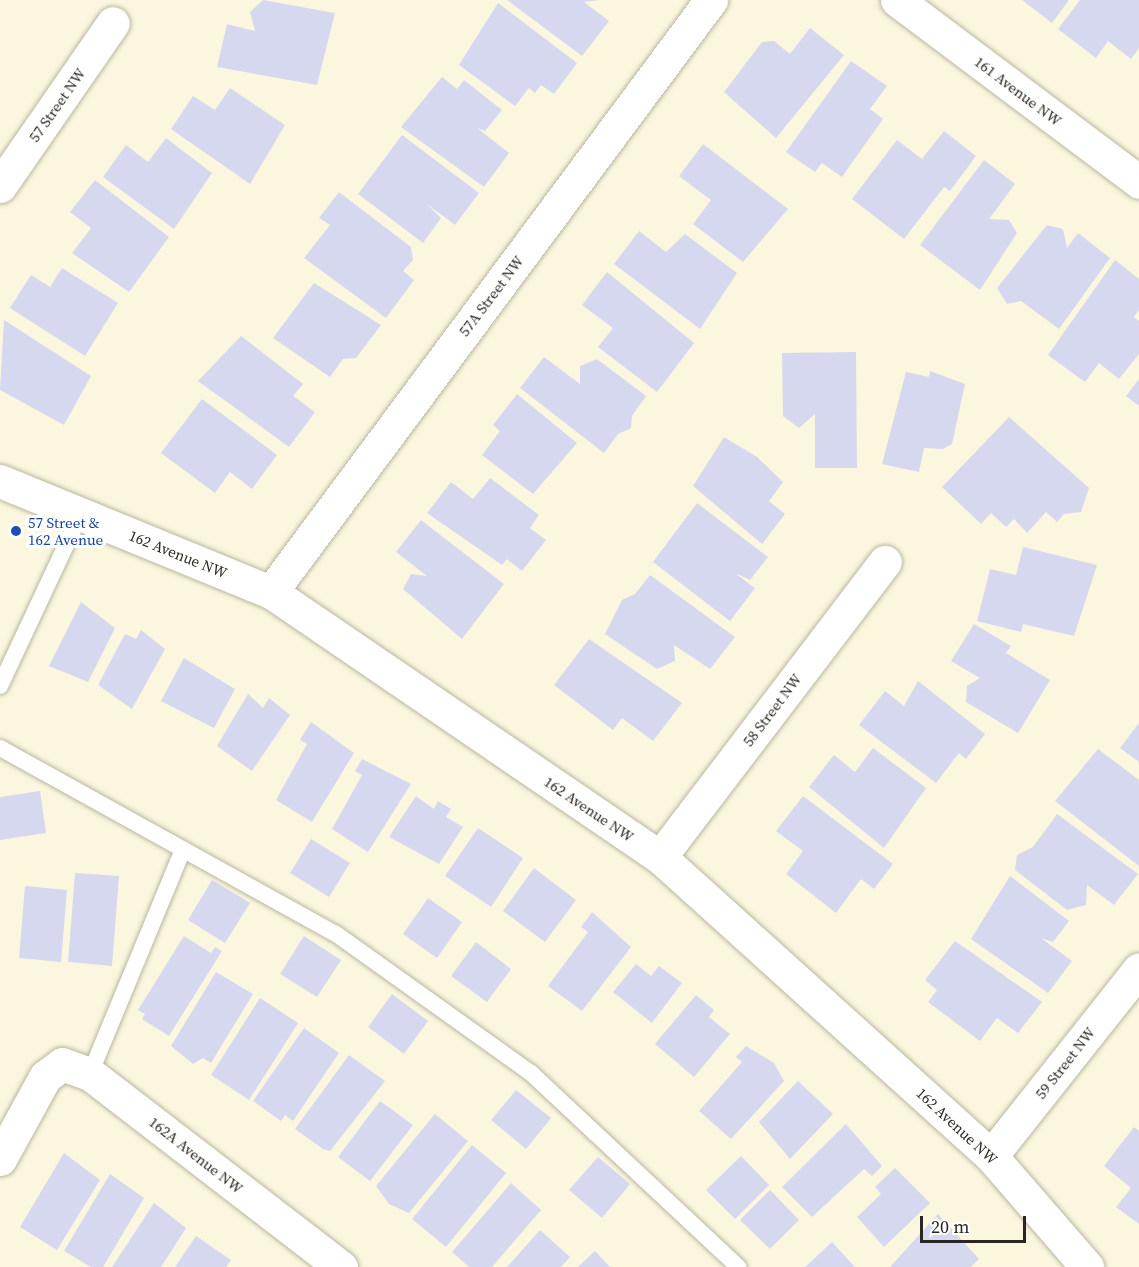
<!DOCTYPE html>
<html>
<head>
<meta charset="utf-8">
<style>
	body { margin:0 }
	#map { position:relative; width:1139px; height:1267px; overflow:hidden; background:#fbf7df; font-family:"Source Serif 4",serif }
	div>[style] { position:absolute }
	.building>* { inset:0; background:#d6d8ef }
	.roads { filter:drop-shadow(0 0 2px #b9b69f) drop-shadow(0 0 2px #b9b69f) }
	.lane>* { height:16px; margin:-8px; padding:0 8px; transform-origin:8px; border-radius:8px; background:#fff }
	.street>* { height:33px; margin:-16.5px; padding:0 16.5px; transform-origin:16.5px; border-radius:16.5px; background:#fff }
	.secondary>* { height:33px; margin:-16.5px; padding:0 16.5px; transform-origin:16.5px; border-radius:16.5px; background:#fff }
	.dots>* { width:16px; height:16px; translate:-50% -50%; box-sizing:border-box; border:3px solid #fff; border-radius:50% }
	span { translate:-50% -50%; white-space:nowrap; text-align:center; line-height:1.15; -webkit-text-stroke:6px #fff; paint-order:stroke }
	.street-label { font-size:15px; color:#29271f }
	.transit-label { font-size:15px; color:#164399 }
	.left { translate:0 -50%; text-align:left }
	.scale { position:absolute; left:920px; top:1216px; width:106px; height:27px; box-sizing:border-box; border:3px solid #29271f; border-top:0; padding-left:8px; font-size:18px; line-height:21px; white-space:nowrap; color:#29271f; -webkit-text-stroke:4px #fff; paint-order:stroke }
</style>
</head>
<body>
<div id="map">
	<div class="building">
		<div style="clip-path:polygon(263px 0,335px 13px,317px 85px,217px 67px,227px 24px,255px 31px,250px 12px)"></div>
		<div style="clip-path:polygon(507px 0,599px 0,584px 2px,609px 21px,582px 56px)"></div>
		<div style="clip-path:polygon(1022px 0,1069px 0,1052px 23px)"></div>
		<div style="clip-path:polygon(1080px 0,1139px 0,1139px 48px,1131px 59px,1108px 41px,1096px 58px,1058px 29px)"></div>
		<div style="clip-path:polygon(498px 3px,577px 63px,554px 94px,541px 85px,535px 93px,529px 88px,515px 106px,459px 65px)"></div>
		<div style="clip-path:polygon(810px 28px,844px 55px,776px 138px,724px 92px,762px 42px,774px 41px,790px 54px)"></div>
		<div style="clip-path:polygon(851px 61px,887px 86px,870px 109px,883px 119px,842px 177px,822px 163px,815px 172px,786px 152px)"></div>
		<div style="clip-path:polygon(442px 77px,457px 89px,464px 80px,502px 110px,485px 131px,477px 128px,509px 153px,484px 187px,401px 127px)"></div>
		<div style="clip-path:polygon(230px 88px,285px 125px,250px 184px,171px 129px,193px 96px,215px 110px)"></div>
		<div style="clip-path:polygon(944px 131px,976px 156px,950px 191px,944px 187px,904px 239px,852px 199px,897px 140px,922px 159px)"></div>
		<div style="clip-path:polygon(402px 135px,479px 193px,455px 225px,427px 204px,441px 218px,423px 243px,358px 194px)"></div>
		<div style="clip-path:polygon(166px 138px,212px 173px,174px 229px,103px 177px,126px 145px,148px 162px)"></div>
		<div style="clip-path:polygon(703px 144px,788px 209px,743px 262px,693px 224px,711px 200px,679px 176px)"></div>
		<div style="clip-path:polygon(984px 160px,1015px 184px,989px 219px,1009px 220px,1017px 233px,980px 290px,920px 245px)"></div>
		<div style="clip-path:polygon(95px 180px,169px 237px,129px 292px,72px 253px,91px 228px,70px 212px)"></div>
		<div style="clip-path:polygon(339px 192px,411px 247px,413px 260px,403px 271px,414px 280px,386px 318px,304px 258px,330px 225px,319px 218px)"></div>
		<div style="clip-path:polygon(1047px 225px,1063px 229px,1067px 248px,1078px 233px,1110px 258px,1059px 329px,1021px 301px,1007px 304px,997px 288px)"></div>
		<div style="clip-path:polygon(639px 231px,666px 252px,685px 234px,737px 273px,700px 329px,614px 264px)"></div>
		<div style="clip-path:polygon(1115px 260px,1139px 279px,1139px 310px,1134px 317px,1139px 321px,1139px 354px,1119px 379px,1099px 363px,1085px 382px,1048px 355px)"></div>
		<div style="clip-path:polygon(62px 268px,118px 303px,85px 356px,10px 308px,31px 275px,50px 287px)"></div>
		<div style="clip-path:polygon(607px 272px,694px 343px,657px 392px,598px 347px,613px 328px,582px 305px)"></div>
		<div style="clip-path:polygon(314px 283px,381px 325px,356px 358px,343px 359px,330px 377px,273px 338px)"></div>
		<div style="clip-path:polygon(4px 320px,91px 376px,64px 425px,0 390px)"></div>
		<div style="clip-path:polygon(241px 336px,303px 384px,293px 396px,315px 412px,289px 447px,198px 381px)"></div>
		<div style="clip-path:polygon(856px 352px,857px 468px,815px 468px,815px 414px,799px 428px,783px 416px,782px 353px)"></div>
		<div style="clip-path:polygon(544px 357px,580px 384px,580px 366px,597px 359px,646px 396px,632px 416px,631px 428px,618px 434px,604px 453px,520px 388px)"></div>
		<div style="clip-path:polygon(930px 371px,965px 384px,952px 444px,943px 449px,924px 448px,919px 472px,882px 464px,906px 372px,929px 377px)"></div>
		<div style="clip-path:polygon(1139px 379px,1139px 406px,1126px 396px)"></div>
		<div style="clip-path:polygon(517px 394px,577px 443px,533px 494px,482px 455px,500px 431px,493px 425px)"></div>
		<div style="clip-path:polygon(202px 399px,277px 455px,252px 489px,230px 472px,215px 493px,161px 453px)"></div>
		<div style="clip-path:polygon(1009px 417px,1089px 488px,1081px 512px,1064px 514px,1057px 522px,1046px 512px,1027px 533px,1014px 519px,1006px 527px,991px 513px,981px 524px,942px 487px)"></div>
		<div style="clip-path:polygon(724px 437px,757px 457px,783px 482px,769px 501px,785px 514px,762px 544px,693px 486px)"></div>
		<div style="clip-path:polygon(490px 478px,539px 515px,530px 528px,546px 540px,522px 571px,507px 559px,502px 565px,427px 513px,451px 482px,473px 499px)"></div>
		<div style="clip-path:polygon(697px 503px,768px 557px,750px 580px,735px 573px,755px 588px,730px 621px,653px 562px)"></div>
		<div style="clip-path:polygon(421px 520px,504px 584px,462px 639px,403px 589px,411px 574px,427px 576px,396px 552px)"></div>
		<div style="clip-path:polygon(1023px 547px,1097px 565px,1074px 636px,1023px 624px,1021px 632px,977px 621px,990px 569px,1016px 575px)"></div>
		<div style="clip-path:polygon(650px 575px,735px 637px,710px 669px,674px 645px,675px 661px,657px 669px,605px 634px,622px 600px,635px 594px)"></div>
		<div style="clip-path:polygon(81px 602px,115px 628px,88px 682px,49px 666px)"></div>
		<div style="clip-path:polygon(974px 624px,1011px 646px,1006px 653px,1050px 680px,1018px 733px,966px 702px,967px 686px,980px 678px,951px 661px)"></div>
		<div style="clip-path:polygon(141px 630px,165px 649px,132px 709px,98px 685px,125px 634px,136px 639px)"></div>
		<div style="clip-path:polygon(589px 639px,682px 703px,653px 741px,622px 718px,613px 730px,554px 685px)"></div>
		<div style="clip-path:polygon(184px 658px,235px 689px,214px 728px,161px 701px)"></div>
		<div style="clip-path:polygon(918px 681px,985px 734px,966px 759px,959px 753px,936px 783px,859px 725px,885px 691px,904px 706px)"></div>
		<div style="clip-path:polygon(248px 694px,263px 708px,269px 698px,290px 715px,252px 771px,217px 746px)"></div>
		<div style="clip-path:polygon(311px 722px,354px 753px,312px 822px,276px 800px,307px 744px,300px 740px)"></div>
		<div style="clip-path:polygon(1139px 723px,1139px 762px,1120px 748px)"></div>
		<div style="clip-path:polygon(873px 748px,926px 788px,884px 848px,809px 787px,834px 755px,855px 772px)"></div>
		<div style="clip-path:polygon(1098px 749px,1139px 780px,1139px 866px,1055px 801px)"></div>
		<div style="clip-path:polygon(362px 759px,411px 784px,368px 852px,332px 829px,362px 775px,355px 771px)"></div>
		<div style="clip-path:polygon(40px 791px,46px 833px,0 840px,0 797px)"></div>
		<div style="clip-path:polygon(416px 796px,434px 809px,438px 801px,451px 809px,446px 817px,463px 827px,439px 864px,389px 837px)"></div>
		<div style="clip-path:polygon(803px 796px,893px 864px,874px 889px,861px 879px,836px 913px,786px 874px,803px 851px,776px 831px)"></div>
		<div style="clip-path:polygon(1057px 814px,1138px 874px,1114px 905px,1087px 885px,1086px 905px,1067px 910px,1015px 870px,1017px 855px,1033px 847px)"></div>
		<div style="clip-path:polygon(478px 828px,523px 858px,491px 907px,445px 876px)"></div>
		<div style="clip-path:polygon(311px 839px,350px 863px,329px 897px,290px 873px)"></div>
		<div style="clip-path:polygon(534px 868px,576px 900px,545px 942px,503px 911px)"></div>
		<div style="clip-path:polygon(75px 873px,119px 876px,112px 966px,68px 962px)"></div>
		<div style="clip-path:polygon(1010px 876px,1069px 921px,1053px 942px,1041px 938px,1072px 961px,1048px 993px,971px 939px)"></div>
		<div style="clip-path:polygon(212px 880px,250px 903px,225px 943px,188px 920px)"></div>
		<div style="clip-path:polygon(25px 886px,67px 890px,61px 962px,19px 958px)"></div>
		<div style="clip-path:polygon(428px 898px,462px 922px,437px 958px,403px 934px)"></div>
		<div style="clip-path:polygon(592px 912px,631px 947px,582px 1011px,548px 986px,588px 932px,581px 927px)"></div>
		<div style="clip-path:polygon(184px 936px,211px 953px,215px 947px,222px 951px,169px 1036px,142px 1019px,145px 1014px,138px 1010px)"></div>
		<div style="clip-path:polygon(304px 936px,341px 960px,317px 997px,280px 974px)"></div>
		<div style="clip-path:polygon(955px 941px,1042px 1002px,1018px 1033px,997px 1018px,980px 1041px,928px 1002px,937px 990px,925px 980px)"></div>
		<div style="clip-path:polygon(476px 942px,511px 969px,487px 1002px,451px 976px)"></div>
		<div style="clip-path:polygon(636px 964px,651px 976px,659px 966px,682px 983px,652px 1023px,613px 992px)"></div>
		<div style="clip-path:polygon(216px 972px,253px 994px,211px 1063px,203px 1058px,193px 1064px,171px 1046px)"></div>
		<div style="clip-path:polygon(392px 994px,428px 1021px,404px 1054px,368px 1027px)"></div>
		<div style="clip-path:polygon(696px 995px,714px 1010px,709px 1017px,730px 1034px,694px 1077px,655px 1044px)"></div>
		<div style="clip-path:polygon(260px 998px,298px 1023px,249px 1100px,211px 1075px)"></div>
		<div style="clip-path:polygon(304px 1028px,339px 1053px,293px 1121px,285px 1115px,281px 1121px,253px 1101px)"></div>
		<div style="clip-path:polygon(746px 1046px,774px 1063px,784px 1081px,731px 1139px,699px 1111px,742px 1062px,736px 1057px)"></div>
		<div style="clip-path:polygon(349px 1055px,385px 1081px,330px 1151px,323px 1149px,295px 1129px)"></div>
		<div style="clip-path:polygon(798px 1081px,833px 1114px,790px 1159px,759px 1122px)"></div>
		<div style="clip-path:polygon(516px 1090px,551px 1118px,526px 1149px,491px 1120px)"></div>
		<div style="clip-path:polygon(380px 1101px,413px 1125px,370px 1181px,338px 1157px)"></div>
		<div style="clip-path:polygon(435px 1114px,468px 1141px,409px 1213px,389px 1204px,376px 1186px)"></div>
		<div style="clip-path:polygon(846px 1124px,882px 1166px,872px 1176px,864px 1169px,812px 1217px,782px 1187px)"></div>
		<div style="clip-path:polygon(1134px 1127px,1139px 1131px,1139px 1224px,1116px 1207px,1131px 1188px,1104px 1166px)"></div>
		<div style="clip-path:polygon(472px 1145px,506px 1173px,446px 1247px,412px 1219px)"></div>
		<div style="clip-path:polygon(64px 1153px,100px 1180px,57px 1250px,20px 1227px)"></div>
		<div style="clip-path:polygon(741px 1156px,769px 1185px,735px 1219px,706px 1190px)"></div>
		<div style="clip-path:polygon(598px 1157px,630px 1184px,602px 1218px,569px 1190px)"></div>
		<div style="clip-path:polygon(895px 1168px,930px 1203px,884px 1247px,857px 1217px,881px 1194px,875px 1187px)"></div>
		<div style="clip-path:polygon(110px 1174px,144px 1198px,103px 1267px,91px 1267px,64px 1251px)"></div>
		<div style="clip-path:polygon(511px 1183px,541px 1210px,492px 1267px,469px 1267px,452px 1252px)"></div>
		<div style="clip-path:polygon(770px 1190px,799px 1220px,770px 1249px,740px 1220px)"></div>
		<div style="clip-path:polygon(154px 1203px,186px 1228px,161px 1267px,112px 1267px)"></div>
		<div style="clip-path:polygon(938px 1214px,979px 1259px,971px 1267px,890px 1267px)"></div>
		<div style="clip-path:polygon(540px 1230px,570px 1257px,561px 1267px,507px 1267px)"></div>
		<div style="clip-path:polygon(196px 1236px,231px 1260px,226px 1267px,175px 1267px)"></div>
		<div style="clip-path:polygon(832px 1242px,855px 1267px,805px 1267px)"></div>
		<div style="clip-path:polygon(595px 1251px,610px 1267px,578px 1267px)"></div>
	</div>
	<div class="roads">
		<div class="lane">
			<div style="left:0;top:686px;width:191px;rotate:-64.9deg"></div>
			<div style="left:0;top:748px;width:384px;rotate:29deg"></div>
			<div style="left:336px;top:934px;width:239px;rotate:35.5deg"></div>
			<div style="left:531px;top:1073px;width:284px;rotate:43.1deg"></div>
			<div style="left:90px;top:1074px;width:243px;rotate:-67.5deg"></div>
		</div>
		<div class="street">
			<div style="left:897px;top:0;width:303px;rotate:36.9deg"></div>
			<div style="left:0;top:186px;width:198px;rotate:-55.3deg"></div>
			<div style="left:271px;top:592px;width:738px;rotate:-53.38deg"></div>
			<div style="left:660px;top:857px;width:371px;rotate:-52.7deg"></div>
			<div style="left:991px;top:1156px;width:238px;rotate:-51.6deg"></div>
			<div style="left:0;top:1159px;width:94px;rotate:-61.2deg"></div>
			<div style="left:45px;top:1077px;width:21px;rotate:-37deg"></div>
			<div style="left:62px;top:1064px;width:30px;rotate:20deg"></div>
			<div style="left:90px;top:1074px;width:317px;rotate:37.6deg"></div>
		</div>
		<div class="secondary">
			<div style="left:0;top:481px;width:293px;rotate:22.3deg"></div>
			<div style="left:271px;top:592px;width:471px;rotate:34.3deg"></div>
			<div style="left:660px;top:857px;width:446px;rotate:42.1deg"></div>
			<div style="left:991px;top:1156px;width:147px;rotate:49.1deg"></div>
		</div>
	</div>
	<div class="dots">
		<div style="left:16px;top:531px;background:#1a4fb4"></div>
	</div>
	<div class="street-label">
		<span style="left:1018px;top:91px;rotate:37deg">161 Avenue NW</span>
		<span style="left:57px;top:105px;rotate:-55deg">57 Street NW</span>
		<span style="left:491px;top:296px;rotate:-53deg">57A Street NW</span>
		<span style="left:178px;top:554px;rotate:22deg">162 Avenue NW</span>
		<span style="left:772px;top:710px;rotate:-53deg">58 Street NW</span>
		<span style="left:589px;top:809px;rotate:34deg">162 Avenue NW</span>
		<span style="left:1065px;top:1063px;rotate:-52deg">59 Street NW</span>
		<span style="left:957px;top:1126px;rotate:43deg">162 Avenue NW</span>
		<span style="left:196px;top:1155px;rotate:38deg">162A Avenue NW</span>
	</div>
	<div class="transit-label">
		<span class="left" style="left:28px;top:531px">57 Street &amp;<br>162 Avenue</span>
	</div>
	<div class="scale">20 m</div>
</div>
</body>
</html>
